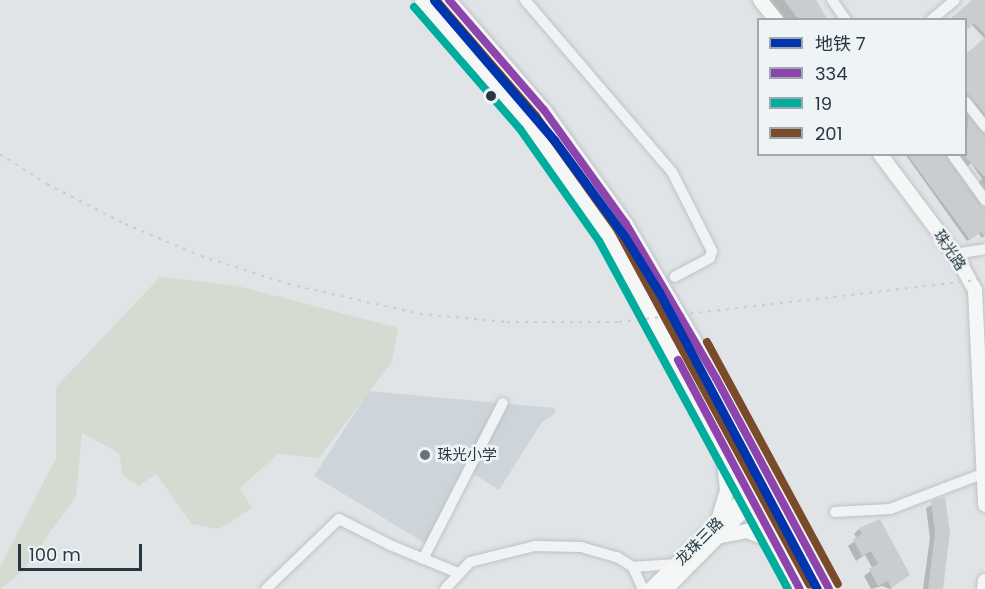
<!DOCTYPE html>
<html>
<head>
<meta charset="utf-8">
<style>
	body { margin:0 }
	#map { position:relative; width:985px; height:589px; overflow:hidden; background:#e1e4e7; font-family:Poppins,"Noto Sans SC",sans-serif }
	div>[style] { position:absolute }
	.built>* { inset:0; background:#ced5da }
	.green>* { inset:0; background:#d4dbd1 }
	.shadow>* { inset:0; background:#0003 }
	.building>* { inset:0; background:#c9cdcf }
	.roads { filter:drop-shadow(0 0 2px #bfc2c5) drop-shadow(0 0 2px #bfc2c5) }
	.minor>* { height:10px; margin:-5px; padding:0 5px; transform-origin:5px; border-radius:5px; background:#f1f2f3 }
	.major>* { height:14px; margin:-7px; padding:0 7px; transform-origin:7px; border-radius:7px; background:#f5f6f6 }
	.rail>* { height:2px; margin-top:-1px; transform-origin:0; background:repeating-linear-gradient(90deg,#cacdce 0 3px,transparent 0 9px) }
	.bus-1>* { height:8px; margin:-4px; padding:0 4px; transform-origin:4px; border-radius:4px; background:#8e44ad }
	.bus-2>* { height:8px; margin:-4px; padding:0 4px; transform-origin:4px; border-radius:4px; background:#01ad9c }
	.bus-3>* { height:8px; margin:-4px; padding:0 4px; transform-origin:4px; border-radius:4px; background:#7a4b2a }
	.metro-1>* { height:9px; margin:-4.5px; padding:0 4.5px; transform-origin:4.5px; border-radius:4.5px; background:#0035ad }
	.dots>* { width:16px; height:16px; translate:-50% -50%; box-sizing:border-box; border:3px solid #eef4f6; border-radius:50% }
	span { translate:-50% -50%; white-space:nowrap; text-align:center; line-height:1.15; -webkit-text-stroke:5px #eef4f6; paint-order:stroke }
	.street-label { font-size:15px; color:#273741 }
	.poi-label { font-size:15px; color:#273741 }
	.left { translate:0 -50%; text-align:left }
	.legend { position:absolute; left:757px; top:18px; width:210px; height:138px; box-sizing:border-box; background:#eef4f6; border:2px solid #9ea8ae; margin:0; padding:8px 10px; list-style:none; font-size:18px; color:#273741 }
	.legend li { display:flex; align-items:center; gap:12px; height:30px }
	.legend b { width:30px; border:2px solid #9ea8ae }
	.scale { position:absolute; left:18px; top:544px; width:124px; height:27px; box-sizing:border-box; border:3px solid #273741; border-top:0; padding-left:8px; font-size:18px; line-height:21px; white-space:nowrap; color:#273741; -webkit-text-stroke:4px #eef4f6; paint-order:stroke }
</style>
</head>
<body>
<div id="map">
	<div class="built">
		<div style="clip-path:polygon(369px 391px,555px 408px,555px 414px,542px 422px,499px 490px,472px 473px,433px 548px,314px 476px)"></div>
	</div>
	<div class="green">
		<div style="clip-path:polygon(160px 277px,238px 286px,398px 328px,392px 362px,319px 458px,278px 454px,240px 488px,252px 508px,219px 529px,192px 524px,156px 474px,139px 486px,123px 475px,119px 453px,82px 433px,76px 496px,22px 572px,0 589px,0 567px,56px 458px,56px 387px)"></div>
	</div>
	<div class="shadow">
		<div style="clip-path:polygon(764px 0,811px 0,826px 20px,780px 20px)"></div>
		<div style="clip-path:polygon(975px 0,985px 0,985px 39px,971px 24px,966px 29px)"></div>
		<div style="clip-path:polygon(985px 39px,985px 119px,966px 98px,966px 54px)"></div>
		<div style="clip-path:polygon(966px 111px,985px 136px,985px 193px,978px 183px,982px 179px,971px 163px,966px 167px,957px 154px,966px 154px)"></div>
		<div style="clip-path:polygon(905px 154px,945px 154px,985px 211px,985px 236px,982px 238px,978px 233px,967px 241px)"></div>
		<div style="clip-path:polygon(944px 499px,941px 589px,923px 589px,930px 538px,926px 508px)"></div>
		<div style="clip-path:polygon(859px 529px,908px 575px,890px 589px,882px 586px,871px 589px,864px 576px,873px 569px,865px 555px,856px 561px,848px 546px,857px 539px,854px 534px)"></div>
	</div>
	<div class="building">
		<div style="clip-path:polygon(784px 0,816px 0,828px 20px,799px 20px)"></div>
		<div style="clip-path:polygon(972px 0,985px 0,985px 34px,974px 23px,966px 31px,966px 20px,949px 20px)"></div>
		<div style="clip-path:polygon(985px 37px,985px 114px,966px 92px,966px 55px)"></div>
		<div style="clip-path:polygon(968px 116px,985px 133px,985px 177px,962px 154px,966px 154px)"></div>
		<div style="clip-path:polygon(907px 154px,945px 154px,979px 204px,985px 207px,985px 237px,981px 232px,970px 240px)"></div>
		<div style="clip-path:polygon(945px 497px,950px 532px,943px 589px,928px 589px,935px 532px,931px 501px)"></div>
		<div style="clip-path:polygon(880px 519px,910px 575px,891px 588px,888px 581px,878px 586px,869px 569px,878px 564px,871px 551px,862px 556px,853px 539px,862px 534px,859px 528px)"></div>
	</div>
	<div class="roads">
		<div class="minor">
			<div style="left:525px;top:0;width:226px;rotate:49.5deg"></div>
			<div style="left:672px;top:172px;width:89px;rotate:63.1deg"></div>
			<div style="left:712px;top:251px;width:7px;rotate:106deg"></div>
			<div style="left:710px;top:258px;width:40px;rotate:152deg"></div>
			<div style="left:832px;top:0;width:24px;rotate:55deg"></div>
			<div style="left:931px;top:20px;width:31px;rotate:-40deg"></div>
			<div style="left:966px;top:102px;width:31px;rotate:52deg"></div>
			<div style="left:952px;top:154px;width:57px;rotate:54.3deg"></div>
			<div style="left:955px;top:254px;width:30px;rotate:-9deg"></div>
			<div style="left:835px;top:512px;width:55px;rotate:-3.1deg"></div>
			<div style="left:890px;top:509px;width:98px;rotate:-20.8deg"></div>
			<div style="left:423px;top:559px;width:175px;rotate:-62.9deg"></div>
			<div style="left:633px;top:567px;width:43px;rotate:-4deg"></div>
			<div style="left:266px;top:589px;width:101px;rotate:-43.8deg"></div>
			<div style="left:339px;top:519px;width:57px;rotate:27deg"></div>
			<div style="left:390px;top:545px;width:74px;rotate:22.4deg"></div>
			<div style="left:445px;top:589px;width:37px;rotate:-47deg"></div>
			<div style="left:470px;top:562px;width:67px;rotate:-13.8deg"></div>
			<div style="left:535px;top:546px;width:46px;rotate:1.2deg"></div>
			<div style="left:581px;top:547px;width:37px;rotate:16deg"></div>
			<div style="left:617px;top:557px;width:19px;rotate:32deg"></div>
			<div style="left:633px;top:567px;width:24px;rotate:66deg"></div>
		</div>
		<div class="major">
			<div style="left:422px;top:0;width:162px;rotate:49.2deg"></div>
			<div style="left:528px;top:123px;width:138px;rotate:54.5deg"></div>
			<div style="left:608px;top:235px;width:403px;rotate:61.5deg"></div>
			<div style="left:449px;top:0;width:145px;rotate:49.2deg"></div>
			<div style="left:544px;top:110px;width:140px;rotate:54.3deg"></div>
			<div style="left:626px;top:224px;width:178px;rotate:59.7deg"></div>
			<div style="left:716px;top:378px;width:239px;rotate:61.8deg"></div>
			<div style="left:760px;top:0;width:26px;rotate:51deg"></div>
			<div style="left:880px;top:154px;width:125px;rotate:53.1deg"></div>
			<div style="left:955px;top:254px;width:41px;rotate:60.9deg"></div>
			<div style="left:975px;top:290px;width:215px;rotate:87.3deg"></div>
			<div style="left:719px;top:517px;width:28px;rotate:-73deg"></div>
			<div style="left:727px;top:490px;width:36px;rotate:-96deg"></div>
			<div style="left:722px;top:536px;width:25px;rotate:-11deg"></div>
			<div style="left:747px;top:531px;width:29px;rotate:22deg"></div>
			<div style="left:651px;top:589px;width:137px;rotate:-44.4deg"></div>
			<div style="left:749px;top:493px;width:26px;rotate:-36deg"></div>
			<div style="left:666px;top:589px;width:129px;rotate:-45.3deg"></div>
			<div style="left:984px;top:589px;width:8px;rotate:-83deg"></div>
		</div>
	</div>
	<div class="rail">
		<div style="left:0;top:154px;width:56px;rotate:32.6deg"></div>
		<div style="left:47px;top:184px;width:88px;rotate:27.1deg"></div>
		<div style="left:125px;top:224px;width:82px;rotate:22.8deg"></div>
		<div style="left:201px;top:256px;width:91px;rotate:17.8deg"></div>
		<div style="left:288px;top:284px;width:135px;rotate:12.8deg"></div>
		<div style="left:420px;top:314px;width:87px;rotate:5.3deg"></div>
		<div style="left:507px;top:322px;width:112px"></div>
		<div style="left:619px;top:322px;width:369px;rotate:-6.7deg"></div>
	</div>
	<div class="bus-1">
		<div style="left:449px;top:0;width:145px;rotate:49.2deg"></div>
		<div style="left:544px;top:110px;width:140px;rotate:54.3deg"></div>
		<div style="left:626px;top:224px;width:178px;rotate:59.7deg"></div>
		<div style="left:716px;top:378px;width:239px;rotate:61.8deg"></div>
		<div style="left:678px;top:360px;width:259px;rotate:62deg"></div>
	</div>
	<div class="bus-2">
		<div style="left:414px;top:7px;width:162px;rotate:49deg"></div>
		<div style="left:520px;top:129px;width:137px;rotate:54.8deg"></div>
		<div style="left:599px;top:241px;width:396px;rotate:61.5deg"></div>
		<div style="left:689px;top:352px;width:269px;rotate:61.6deg"></div>
	</div>
	<div class="bus-3">
		<div style="left:436px;top:0;width:153px;rotate:49.2deg"></div>
		<div style="left:536px;top:116px;width:139px;rotate:54.4deg"></div>
		<div style="left:617px;top:229px;width:404px;rotate:61.6deg"></div>
		<div style="left:707px;top:342px;width:275px;rotate:61.6deg"></div>
	</div>
	<div class="metro-1">
		<div style="left:434px;top:0;width:184px;rotate:49.4deg"></div>
		<div style="left:554px;top:140px;width:120px;rotate:53.8deg"></div>
		<div style="left:625px;top:237px;width:65px;rotate:58.3deg"></div>
		<div style="left:659px;top:292px;width:336px;rotate:62deg"></div>
	</div>
	<div class="dots">
		<div style="left:491px;top:96px;background:#273741"></div>
		<div style="left:425px;top:455px;background:#68747b"></div>
	</div>
	<div class="street-label">
		<span style="left:950px;top:250px;rotate:56deg">珠光路</span>
		<span style="left:699px;top:541px;rotate:-45deg">龙珠三路</span>
	</div>
	<div class="poi-label">
		<span class="left" style="left:437px;top:455px">珠光小学</span>
	</div>
	<ul class="legend">
	<li><b style="height:8px;background:#0035ad"></b>地铁 7</li>
	<li><b style="height:8px;background:#8e44ad"></b>334</li>
	<li><b style="height:8px;background:#01ad9c"></b>19</li>
	<li><b style="height:8px;background:#7a4b2a"></b>201</li>
	</ul>
	<div class="scale">100 m</div>
</div>
</body>
</html>
